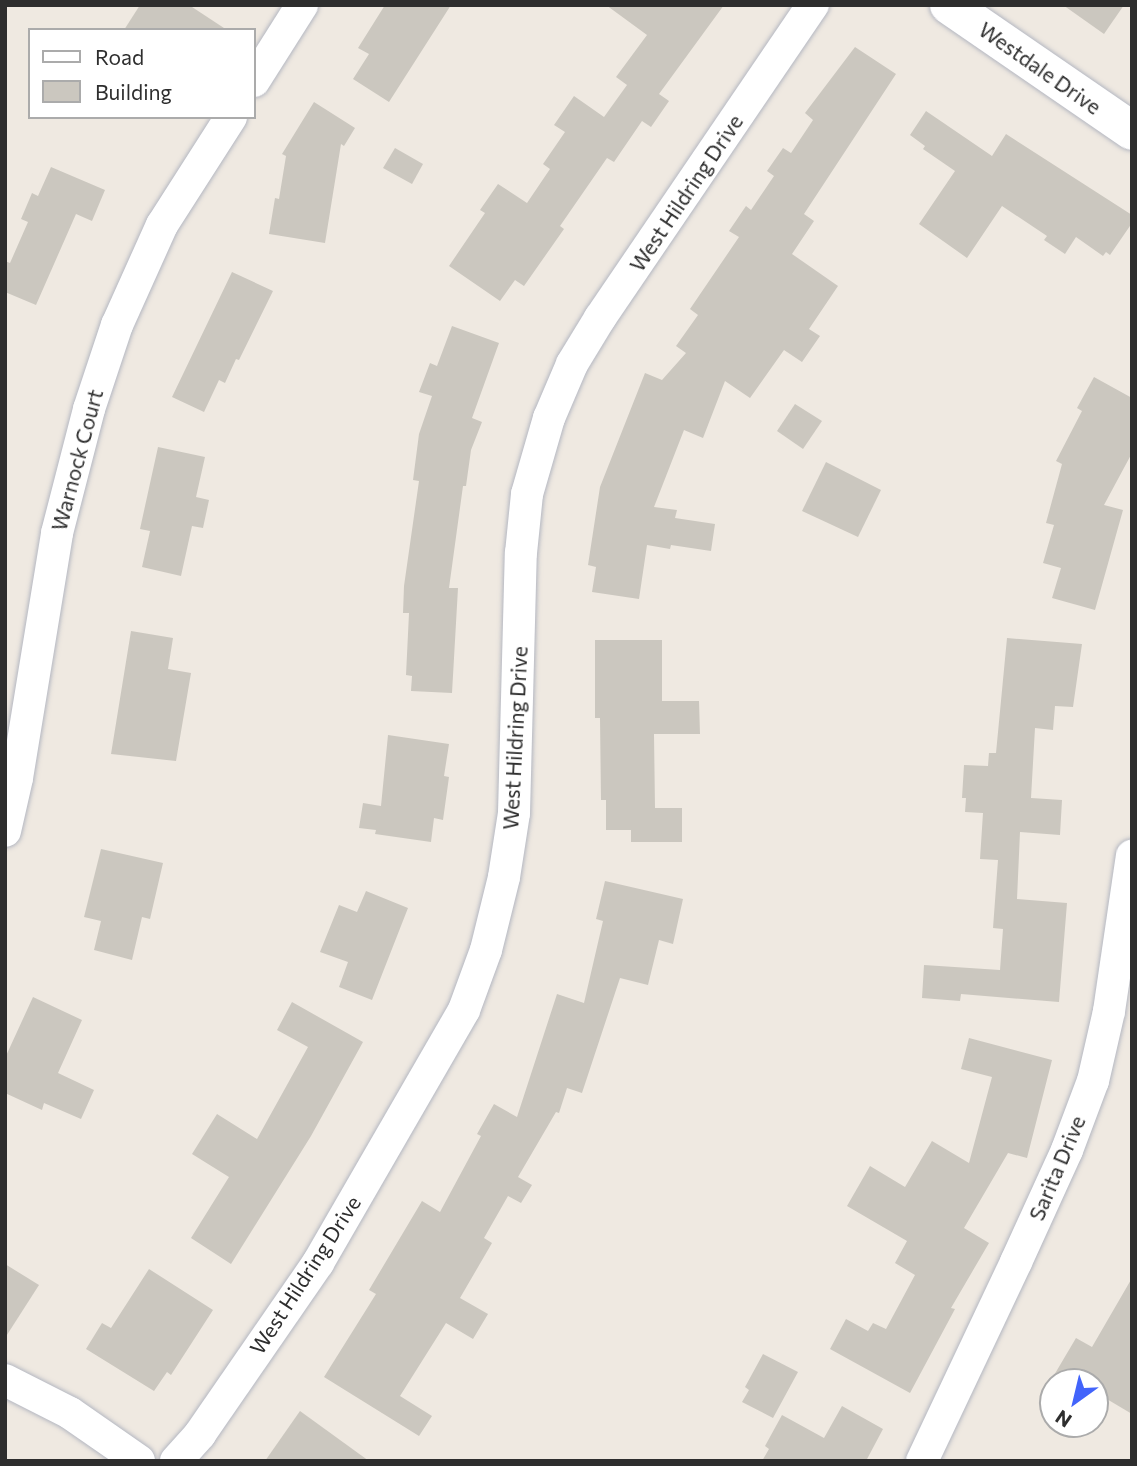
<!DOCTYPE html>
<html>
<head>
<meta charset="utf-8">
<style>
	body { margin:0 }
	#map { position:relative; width:1137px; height:1466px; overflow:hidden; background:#efe9e1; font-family:Commissioner,sans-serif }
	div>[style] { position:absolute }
	.building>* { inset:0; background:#cbc7bf }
	.roads { filter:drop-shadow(0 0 2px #b4b7c1) drop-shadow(0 0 2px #b4b7c1) }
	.street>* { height:32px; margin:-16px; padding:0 16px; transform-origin:16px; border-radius:16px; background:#fff }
	.secondary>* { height:38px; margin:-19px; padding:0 19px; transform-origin:19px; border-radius:19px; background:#fff }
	span { translate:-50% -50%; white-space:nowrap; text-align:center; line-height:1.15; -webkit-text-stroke:5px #fff; paint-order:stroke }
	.street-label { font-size:21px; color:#2e2e2e }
	.frame { position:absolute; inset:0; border:7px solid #2e2e2e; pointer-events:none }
	.legend { position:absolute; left:28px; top:28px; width:228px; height:91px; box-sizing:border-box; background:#fff; border:2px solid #ababab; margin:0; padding:9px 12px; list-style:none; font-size:21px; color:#2e2e2e }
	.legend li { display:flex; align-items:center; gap:14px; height:35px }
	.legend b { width:35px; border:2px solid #ababab }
	.north { position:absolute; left:1039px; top:1368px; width:70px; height:70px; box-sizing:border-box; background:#fff; border:2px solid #ababab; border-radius:50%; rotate:214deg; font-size:19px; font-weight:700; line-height:28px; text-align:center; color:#2e2e2e }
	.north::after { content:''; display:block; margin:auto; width:24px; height:32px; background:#4264fb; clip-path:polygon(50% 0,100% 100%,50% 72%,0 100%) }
</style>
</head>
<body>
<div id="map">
	<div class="building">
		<div style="clip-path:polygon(140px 5px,189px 5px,227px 30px,124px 30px)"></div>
		<div style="clip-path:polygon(385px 5px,451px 5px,389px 102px,353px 79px,369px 54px,358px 48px)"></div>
		<div style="clip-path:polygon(606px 5px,724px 5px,659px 94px,669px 101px,651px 127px,642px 121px,614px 162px,607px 158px,560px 226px,564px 229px,524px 286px,515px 280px,500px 301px,449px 266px,485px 213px,480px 210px,498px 184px,527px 203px,550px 169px,543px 164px,565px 132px,554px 125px,574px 96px,604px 117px,627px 85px,616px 77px,647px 35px)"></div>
		<div style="clip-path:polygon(1063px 5px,1124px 5px,1104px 34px)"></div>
		<div style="clip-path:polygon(855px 47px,896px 74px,804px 214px,814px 221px,792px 254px,838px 286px,809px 329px,820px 336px,802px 362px,784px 350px,750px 398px,725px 381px,703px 438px,684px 430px,654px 507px,677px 510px,675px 518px,715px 524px,711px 551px,671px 545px,670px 549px,647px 545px,639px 599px,592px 592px,596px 567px,588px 565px,600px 487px,645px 373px,662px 380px,686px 353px,676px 346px,698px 315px,690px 309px,739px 237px,729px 231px,746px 206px,751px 210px,774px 176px,767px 171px,783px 148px,791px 153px,813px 120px,805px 113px)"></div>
		<div style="clip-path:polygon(314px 102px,355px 128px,344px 146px,341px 144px,325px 243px,269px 234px,275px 198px,279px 199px,286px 156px,282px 154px)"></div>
		<div style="clip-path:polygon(926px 111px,992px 156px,1006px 134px,1132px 215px,1132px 223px,1110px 255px,1106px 252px,1103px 256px,1076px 237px,1065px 254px,1044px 240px,1047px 236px,1002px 206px,967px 258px,919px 224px,955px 171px,923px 149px,925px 146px,910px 135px)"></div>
		<div style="clip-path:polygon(395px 148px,423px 164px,412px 184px,383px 168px)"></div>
		<div style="clip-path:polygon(51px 167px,105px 190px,92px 221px,76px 214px,36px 305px,5px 292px,5px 261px,10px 263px,28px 222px,21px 219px,32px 193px,38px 196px)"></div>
		<div style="clip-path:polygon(232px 272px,273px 291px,239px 360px,236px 359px,225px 383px,219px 380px,204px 412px,172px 397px)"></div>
		<div style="clip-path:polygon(452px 326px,499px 343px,472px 418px,482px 422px,471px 450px,466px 486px,463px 486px,449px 588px,458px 588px,452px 693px,411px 691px,412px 676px,406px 675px,409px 613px,403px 613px,404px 586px,419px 481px,413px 480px,419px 434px,432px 396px,419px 392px,430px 363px,437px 366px)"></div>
		<div style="clip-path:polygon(1094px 377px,1132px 398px,1132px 453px,1104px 505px,1123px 510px,1095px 610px,1052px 598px,1061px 568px,1043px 563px,1054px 525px,1046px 523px,1062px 464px,1056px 461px,1082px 411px,1077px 408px)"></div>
		<div style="clip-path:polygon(795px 404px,822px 421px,803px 449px,777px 431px)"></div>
		<div style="clip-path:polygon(158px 447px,205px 457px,196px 497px,209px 500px,203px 528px,192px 526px,181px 576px,142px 567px,150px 531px,140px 529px)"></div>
		<div style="clip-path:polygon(826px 462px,881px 490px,858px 537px,802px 511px)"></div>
		<div style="clip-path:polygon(131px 631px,173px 638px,168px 669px,191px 673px,176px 761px,111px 754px)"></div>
		<div style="clip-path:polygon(1007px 638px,1082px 644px,1073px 707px,1055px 706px,1053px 730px,1035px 728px,1031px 798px,1062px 800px,1060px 835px,1020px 832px,1017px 899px,1067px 903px,1059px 1002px,961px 994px,960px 1001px,922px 998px,924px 965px,1000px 970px,1003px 929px,993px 928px,998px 860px,980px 859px,983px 813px,965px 812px,966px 798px,962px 798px,964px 765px,988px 766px,989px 753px,996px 753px)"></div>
		<div style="clip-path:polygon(595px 640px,662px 640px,662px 701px,699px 701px,700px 734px,654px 734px,655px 808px,682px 808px,682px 842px,631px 842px,631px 830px,606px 830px,606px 800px,601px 800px,600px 718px,595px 718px)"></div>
		<div style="clip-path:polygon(388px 735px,449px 744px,444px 776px,449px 777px,443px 820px,434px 818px,431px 842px,375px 834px,376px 830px,359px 828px,363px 803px,381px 806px)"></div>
		<div style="clip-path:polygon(101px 849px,163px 863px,150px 919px,142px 917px,132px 960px,94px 950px,101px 921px,84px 917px)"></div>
		<div style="clip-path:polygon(605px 881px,683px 899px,673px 944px,659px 940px,648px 985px,620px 978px,582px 1093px,567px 1088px,559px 1113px,556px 1112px,518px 1177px,532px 1185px,521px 1203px,508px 1196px,484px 1238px,492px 1243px,460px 1298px,488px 1314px,473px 1339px,446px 1323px,400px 1396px,432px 1416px,419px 1436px,324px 1377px,376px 1294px,369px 1290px,422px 1201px,440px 1212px,481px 1136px,477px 1134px,494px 1104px,517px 1117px,557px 994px,584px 1003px,603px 921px,596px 919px)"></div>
		<div style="clip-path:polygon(366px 891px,408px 908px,372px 1000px,339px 987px,348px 962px,320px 952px,339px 905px,357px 912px)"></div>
		<div style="clip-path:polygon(33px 997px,82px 1020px,58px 1073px,94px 1090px,81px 1119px,44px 1103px,42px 1110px,5px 1093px,5px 1058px)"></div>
		<div style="clip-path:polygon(292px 1002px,363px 1042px,311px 1136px,231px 1264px,191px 1238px,229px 1177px,192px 1154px,217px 1114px,257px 1139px,308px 1047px,277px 1030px)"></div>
		<div style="clip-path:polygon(969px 1038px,1052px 1060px,1027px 1158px,1008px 1153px,964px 1228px,989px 1243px,951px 1308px,955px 1309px,910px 1393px,830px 1349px,846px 1319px,868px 1331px,873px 1323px,886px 1329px,915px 1275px,895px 1263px,907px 1241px,847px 1206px,870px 1166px,905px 1187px,932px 1141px,969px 1163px,992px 1077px,961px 1069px)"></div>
		<div style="clip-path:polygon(5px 1264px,39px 1285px,5px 1338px)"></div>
		<div style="clip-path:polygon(149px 1269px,213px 1310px,171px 1375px,167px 1372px,154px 1391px,86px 1349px,102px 1323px,111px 1328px)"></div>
		<div style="clip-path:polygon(1132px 1278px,1132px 1414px,1095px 1392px,1095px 1382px,1050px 1382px,1076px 1338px,1092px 1347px)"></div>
		<div style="clip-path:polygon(763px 1354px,798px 1372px,773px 1418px,742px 1402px,749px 1390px,745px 1387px)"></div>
		<div style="clip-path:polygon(842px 1406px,883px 1429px,866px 1461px,762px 1461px,769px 1449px,765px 1446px,782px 1415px,824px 1438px)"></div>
		<div style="clip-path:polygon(300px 1411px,369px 1461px,265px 1461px)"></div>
	</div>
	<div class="roads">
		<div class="street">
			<div style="left:254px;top:81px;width:90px;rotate:-57.7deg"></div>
			<div style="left:5px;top:831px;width:54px;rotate:-77.2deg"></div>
			<div style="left:17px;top:778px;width:248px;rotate:-80.7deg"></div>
			<div style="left:57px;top:533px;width:128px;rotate:-75.5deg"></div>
			<div style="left:89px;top:409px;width:89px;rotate:-71.6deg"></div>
			<div style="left:117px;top:325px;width:110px;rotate:-65.8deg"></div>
			<div style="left:162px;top:225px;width:128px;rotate:-57.4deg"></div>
			<div style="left:5px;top:1380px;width:73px;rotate:26.9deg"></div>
			<div style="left:70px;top:1413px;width:84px;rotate:34.8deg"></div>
			<div style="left:176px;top:1461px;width:36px;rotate:-48deg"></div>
			<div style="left:200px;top:1434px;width:208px;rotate:-55.4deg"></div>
			<div style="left:318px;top:1263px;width:292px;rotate:-60deg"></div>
			<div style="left:464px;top:1010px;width:64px;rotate:-69.9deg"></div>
			<div style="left:486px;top:950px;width:75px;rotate:-76.1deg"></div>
			<div style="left:504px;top:877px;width:65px;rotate:-81.1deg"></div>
			<div style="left:514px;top:813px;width:260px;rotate:-88.5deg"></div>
			<div style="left:521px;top:553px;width:59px;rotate:-84.2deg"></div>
			<div style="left:527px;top:494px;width:79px;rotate:-73.9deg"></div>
			<div style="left:549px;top:418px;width:59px;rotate:-66.9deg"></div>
			<div style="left:572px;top:364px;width:54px;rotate:-58.7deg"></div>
			<div style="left:600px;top:318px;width:379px;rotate:-55.8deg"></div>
			<div style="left:922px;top:1461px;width:220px;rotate:-64.7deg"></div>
			<div style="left:1016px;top:1262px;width:123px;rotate:-65.5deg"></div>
			<div style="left:1067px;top:1150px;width:74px;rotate:-69.4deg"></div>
			<div style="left:1093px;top:1081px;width:72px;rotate:-77.1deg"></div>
			<div style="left:1109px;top:1011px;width:157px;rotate:-81.6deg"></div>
		</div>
		<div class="secondary">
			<div style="left:949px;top:5px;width:222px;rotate:34.5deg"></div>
		</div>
	</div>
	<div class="street-label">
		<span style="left:1040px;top:68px;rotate:35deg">Westdale Drive</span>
		<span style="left:686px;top:193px;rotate:-56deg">West Hildring Drive</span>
		<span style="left:77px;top:460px;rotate:-75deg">Warnock Court</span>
		<span style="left:515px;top:738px;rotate:-87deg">West Hildring Drive</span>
		<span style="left:1057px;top:1168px;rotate:-67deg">Sarita Drive</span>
		<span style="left:305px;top:1275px;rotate:-57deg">West Hildring Drive</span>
	</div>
	<div class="frame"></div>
	<ul class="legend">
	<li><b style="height:9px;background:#fff"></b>Road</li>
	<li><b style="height:19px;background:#cbc7bf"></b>Building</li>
	</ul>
	<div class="north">N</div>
</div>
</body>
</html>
